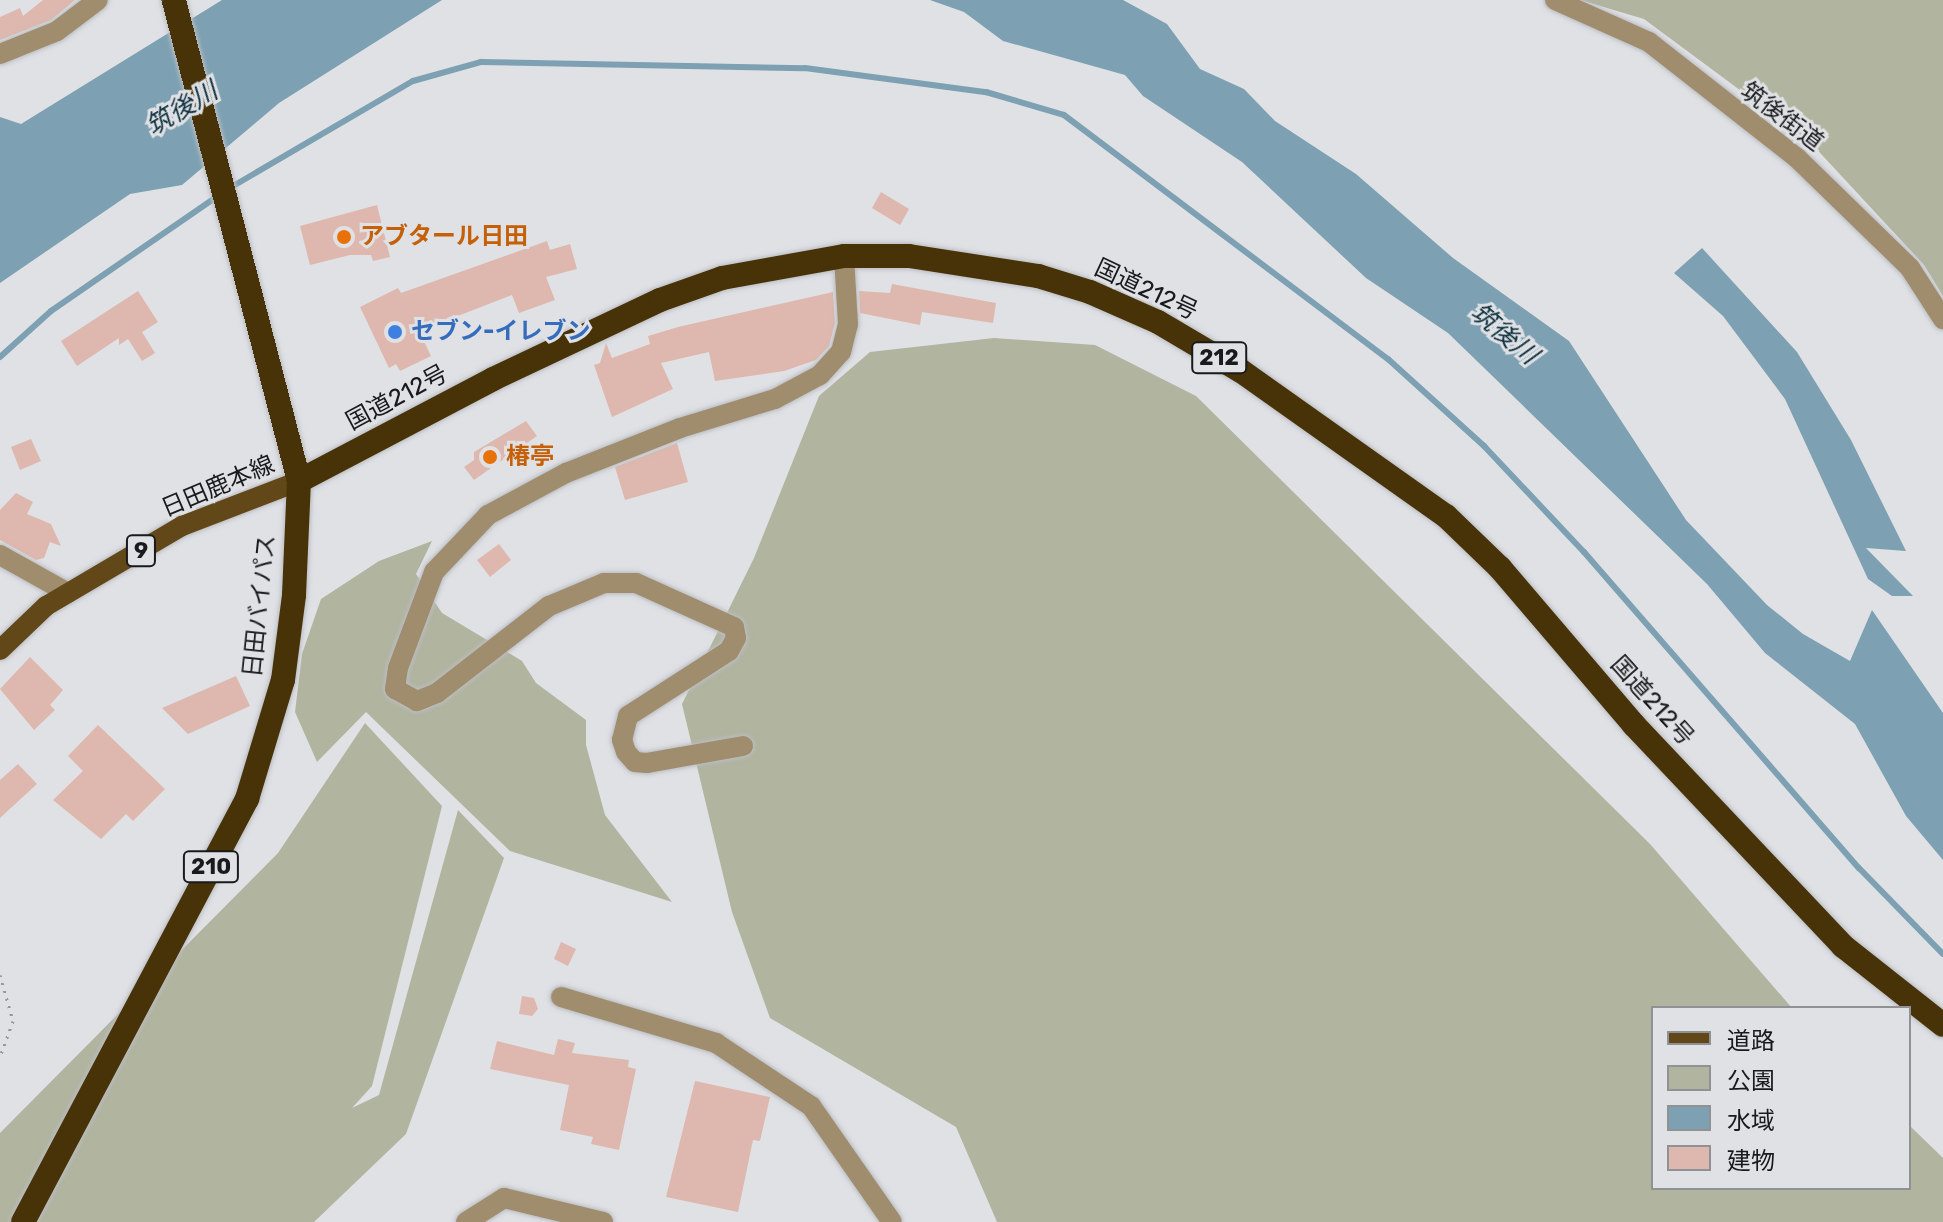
<!DOCTYPE html>
<html>
<head>
<meta charset="utf-8">
<style>
	body { margin:0 }
	#map { position:relative; width:1943px; height:1222px; overflow:hidden; background:#dfe1e5; font-family:Rubik,"Noto Sans JP",sans-serif }
	div>[style] { position:absolute }
	.green>* { inset:0; background:#b1b49f }
	.water>* { inset:0; background:#7da1b2 }
	.stream>* { height:6px; margin:-3px; padding:0 3px; transform-origin:3px; border-radius:3px; background:#7da1b2 }
	.building>* { inset:0; background:#deb8ae }
	.path>* { height:3px; margin-top:-1.5px; transform-origin:0; background:repeating-linear-gradient(90deg,#95979a 0 2px,transparent 0 8px) }
	.roads { filter:drop-shadow(0 0 2px #bbbdc1) drop-shadow(0 0 2px #bbbdc1) }
	.minor>* { height:20px; margin:-10px; padding:0 10px; transform-origin:10px; border-radius:10px; background:#9f8d6e }
	.major>* { height:20px; margin:-10px; padding:0 10px; transform-origin:10px; border-radius:10px; background:#624818 }
	.highway>* { height:24px; margin:-12px; padding:0 12px; transform-origin:12px; border-radius:12px; background:#483207 }
	.dots>* { width:22px; height:22px; translate:-50% -50%; box-sizing:border-box; border:4px solid #dfe1e5; border-radius:50% }
	span { translate:-50% -50%; white-space:nowrap; text-align:center; line-height:1.15; -webkit-text-stroke:6px #dfe1e5; paint-order:stroke }
	.shield-label span { padding:2px 6px; background:#dfe1e5; border:2px solid; border-radius:6px; -webkit-text-stroke-width:0 }
	.shield-label { font-size:22px; color:#191a1b; font-weight:700 }
	.street-label { font-size:24px; color:#191a1b }
	.food-label { font-size:24px; color:#c56008; font-weight:700 }
	.left { translate:0 -50%; text-align:left }
	.shop-label { font-size:24px; color:#366cbe; font-weight:700 }
	.water-label { font-size:26px; color:#0e303e; font-style:italic }
	.legend { position:absolute; left:1651px; top:1006px; width:260px; height:184px; box-sizing:border-box; background:#dfe1e5; border:2px solid #909194; margin:0; padding:10px 14px; list-style:none; font-size:24px; color:#191a1b }
	.legend li { display:flex; align-items:center; gap:16px; height:40px }
	.legend b { width:40px; border:2px solid #909194 }
</style>
</head>
<body>
<div id="map">
	<div class="green">
		<div style="clip-path:polygon(1580px 0,1943px 0,1943px 296px,1924px 265px,1810px 142px,1644px 19px)"></div>
		<div style="clip-path:polygon(994px 338px,1095px 345px,1196px 396px,1650px 844px,1792px 1008px,1653px 1008px,1653px 1188px,1909px 1188px,1909px 1125px,1943px 1158px,1943px 1222px,997px 1222px,956px 1127px,770px 1018px,732px 912px,682px 704px,754px 558px,819px 396px,870px 352px)"></div>
		<div style="clip-path:polygon(432px 541px,416px 574px,442px 613px,522px 661px,536px 683px,586px 720px,586px 745px,605px 815px,672px 902px,510px 851px,366px 712px,317px 762px,295px 712px,302px 654px,321px 599px,379px 561px)"></div>
		<div style="clip-path:polygon(365px 723px,442px 806px,372px 1086px,352px 1108px,379px 1095px,458px 810px,504px 858px,406px 1134px,314px 1222px,0 1222px,0 1133px,278px 853px)"></div>
	</div>
	<div class="water">
		<div style="clip-path:polygon(222px 0,442px 0,279px 103px,182px 185px,130px 194px,0 283px,0 117px,21px 124px)"></div>
		<div style="clip-path:polygon(930px 0,1123px 0,1167px 24px,1200px 69px,1244px 89px,1275px 121px,1356px 174px,1453px 258px,1569px 341px,1686px 520px,1767px 605px,1803px 634px,1850px 661px,1872px 610px,1943px 713px,1943px 860px,1906px 816px,1855px 724px,1765px 653px,1707px 584px,1448px 333px,1366px 278px,1242px 162px,1143px 96px,1125px 75px,1003px 41px,964px 12px)"></div>
		<div style="clip-path:polygon(1702px 248px,1797px 352px,1851px 440px,1906px 551px,1866px 548px,1913px 596px,1892px 596px,1868px 579px,1785px 399px,1723px 316px,1674px 273px)"></div>
	</div>
	<div class="stream">
		<div style="left:228px;top:189px;width:214px;rotate:-30.3deg"></div>
		<div style="left:413px;top:81px;width:71px;rotate:-15.6deg"></div>
		<div style="left:481px;top:62px;width:324px;rotate:1.1deg"></div>
		<div style="left:805px;top:68px;width:183px;rotate:7.6deg"></div>
		<div style="left:986px;top:92px;width:81px;rotate:16.4deg"></div>
		<div style="left:1064px;top:115px;width:406px;rotate:37deg"></div>
		<div style="left:1388px;top:359px;width:130px;rotate:42.2deg"></div>
		<div style="left:1484px;top:446px;width:146px;rotate:46.7deg"></div>
		<div style="left:1584px;top:552px;width:419px;rotate:49deg"></div>
		<div style="left:1859px;top:868px;width:120px;rotate:45.7deg"></div>
		<div style="left:0;top:357px;width:69px;rotate:-42deg"></div>
		<div style="left:51px;top:311px;width:204px;rotate:-34.6deg"></div>
	</div>
	<div class="building">
		<div style="clip-path:polygon(43px 0,75px 0,51px 20px,0 40px,0 17px,20px 8px,23px 16px)"></div>
		<div style="clip-path:polygon(881px 192px,909px 209px,900px 225px,872px 208px)"></div>
		<div style="clip-path:polygon(377px 205px,390px 257px,373px 261px,371px 255px,350px 255px,310px 265px,300px 226px)"></div>
		<div style="clip-path:polygon(547px 241px,550px 250px,570px 244px,577px 269px,546px 277px,555px 300px,519px 313px,512px 295px,419px 331px,431px 356px,400px 371px,396px 364px,389px 368px,360px 307px,398px 288px,401px 293px)"></div>
		<div style="clip-path:polygon(892px 284px,996px 303px,993px 323px,922px 312px,920px 325px,860px 313px,859px 291px,890px 293px)"></div>
		<div style="clip-path:polygon(138px 291px,158px 322px,142px 332px,155px 353px,142px 361px,128px 339px,119px 345px,119px 338px,77px 366px,61px 341px)"></div>
		<div style="clip-path:polygon(833px 292px,835px 323px,829px 346px,816px 360px,784px 371px,715px 381px,709px 352px,661px 363px,673px 389px,612px 417px,594px 365px,600px 363px,606px 343px,612px 358px,650px 344px,648px 336px,678px 327px)"></div>
		<div style="clip-path:polygon(526px 421px,537px 436px,474px 480px,464px 467px,474px 460px,474px 452px)"></div>
		<div style="clip-path:polygon(31px 439px,41px 461px,20px 470px,11px 447px)"></div>
		<div style="clip-path:polygon(677px 443px,688px 482px,625px 500px,615px 467px)"></div>
		<div style="clip-path:polygon(16px 493px,33px 502px,27px 514px,51px 524px,61px 546px,50px 542px,44px 558px,36px 560px,0 540px,0 510px)"></div>
		<div style="clip-path:polygon(499px 544px,511px 560px,490px 577px,477px 560px)"></div>
		<div style="clip-path:polygon(30px 657px,63px 690px,50px 705px,55px 710px,34px 730px,0 689px)"></div>
		<div style="clip-path:polygon(236px 676px,250px 706px,188px 734px,162px 708px)"></div>
		<div style="clip-path:polygon(98px 725px,165px 789px,133px 821px,126px 814px,101px 839px,53px 800px,83px 771px,68px 756px)"></div>
		<div style="clip-path:polygon(18px 764px,37px 784px,0 818px,0 780px)"></div>
		<div style="clip-path:polygon(561px 942px,576px 949px,568px 966px,554px 959px)"></div>
		<div style="clip-path:polygon(522px 996px,534px 998px,538px 1009px,532px 1016px,519px 1014px)"></div>
		<div style="clip-path:polygon(558px 1039px,575px 1043px,572px 1053px,629px 1060px,628px 1067px,636px 1069px,619px 1150px,591px 1144px,593px 1137px,560px 1130px,569px 1085px,490px 1069px,497px 1041px,554px 1055px)"></div>
		<div style="clip-path:polygon(695px 1081px,770px 1097px,760px 1141px,753px 1140px,738px 1212px,666px 1197px)"></div>
	</div>
	<div class="path">
		<div style="left:0;top:975px;width:48px;rotate:74.2deg"></div>
		<div style="left:13px;top:1021px;width:38px;rotate:110deg"></div>
	</div>
	<div class="roads">
		<div class="minor">
			<div style="left:1555px;top:0;width:103px;rotate:24.1deg"></div>
			<div style="left:1649px;top:42px;width:188px;rotate:38.1deg"></div>
			<div style="left:1797px;top:158px;width:158px;rotate:44.2deg"></div>
			<div style="left:1910px;top:268px;width:61px;rotate:57.1deg"></div>
			<div style="left:0;top:54px;width:61px;rotate:-22deg"></div>
			<div style="left:57px;top:31px;width:51px;rotate:-37.1deg"></div>
			<div style="left:0;top:555px;width:78px;rotate:29.2deg"></div>
			<div style="left:743px;top:746px;width:97px;rotate:170deg"></div>
			<div style="left:647px;top:763px;width:12px;rotate:-175deg"></div>
			<div style="left:635px;top:762px;width:13px;rotate:-132deg"></div>
			<div style="left:626px;top:752px;width:13px;rotate:-108deg"></div>
			<div style="left:622px;top:740px;width:25px;rotate:-76deg"></div>
			<div style="left:628px;top:716px;width:120px;rotate:-32.8deg"></div>
			<div style="left:729px;top:651px;width:15px;rotate:-62deg"></div>
			<div style="left:736px;top:638px;width:11px;rotate:-100deg"></div>
			<div style="left:734px;top:627px;width:107px;rotate:-155.8deg"></div>
			<div style="left:636px;top:583px;width:32px;rotate:180deg"></div>
			<div style="left:604px;top:583px;width:60px;rotate:157.3deg"></div>
			<div style="left:549px;top:606px;width:142px;rotate:142.2deg"></div>
			<div style="left:437px;top:693px;width:22px;rotate:158deg"></div>
			<div style="left:417px;top:701px;width:25px;rotate:-151deg"></div>
			<div style="left:395px;top:689px;width:21px;rotate:-82deg"></div>
			<div style="left:398px;top:668px;width:103px;rotate:-69.4deg"></div>
			<div style="left:434px;top:572px;width:79px;rotate:-46.5deg"></div>
			<div style="left:488px;top:515px;width:89px;rotate:-28.3deg"></div>
			<div style="left:566px;top:473px;width:123px;rotate:-21.5deg"></div>
			<div style="left:680px;top:428px;width:99px;rotate:-17deg"></div>
			<div style="left:775px;top:399px;width:51px;rotate:-28.1deg"></div>
			<div style="left:820px;top:375px;width:31px;rotate:-48deg"></div>
			<div style="left:841px;top:352px;width:29px;rotate:-76deg"></div>
			<div style="left:848px;top:324px;width:68px;rotate:-93.4deg"></div>
			<div style="left:561px;top:997px;width:162px;rotate:16.5deg"></div>
			<div style="left:716px;top:1043px;width:114px;rotate:33.6deg"></div>
			<div style="left:811px;top:1106px;width:141px;rotate:55.1deg"></div>
			<div style="left:466px;top:1222px;width:45px;rotate:-32.3deg"></div>
			<div style="left:504px;top:1198px;width:102px;rotate:13.6deg"></div>
		</div>
		<div class="major">
			<div style="left:0;top:650px;width:64px;rotate:-43.7deg"></div>
			<div style="left:46px;top:606px;width:158px;rotate:-30.5deg"></div>
			<div style="left:182px;top:526px;width:125px;rotate:-21deg"></div>
		</div>
		<div class="highway">
			<div style="left:299px;top:481px;width:219px;rotate:-27.7deg"></div>
			<div style="left:493px;top:379px;width:185px;rotate:-25.3deg"></div>
			<div style="left:660px;top:300px;width:66px;rotate:-19.5deg"></div>
			<div style="left:722px;top:278px;width:124px;rotate:-10.2deg"></div>
			<div style="left:844px;top:256px;width:65px"></div>
			<div style="left:909px;top:256px;width:131px;rotate:8.8deg"></div>
			<div style="left:1038px;top:276px;width:54px;rotate:17.1deg"></div>
			<div style="left:1090px;top:292px;width:74px;rotate:23.8deg"></div>
			<div style="left:1158px;top:322px;width:96px;rotate:30.6deg"></div>
			<div style="left:1241px;top:371px;width:251px;rotate:35.3deg"></div>
			<div style="left:1446px;top:516px;width:75px;rotate:43.9deg"></div>
			<div style="left:1500px;top:568px;width:206px;rotate:49.5deg"></div>
			<div style="left:1634px;top:725px;width:304px;rotate:46.6deg"></div>
			<div style="left:1843px;top:946px;width:127px;rotate:38.3deg"></div>
			<div style="left:23px;top:1222px;width:479px;rotate:-62.1deg"></div>
			<div style="left:247px;top:799px;width:124px;rotate:-73.2deg"></div>
			<div style="left:283px;top:680px;width:86px;rotate:-82.6deg"></div>
			<div style="left:294px;top:595px;width:114px;rotate:-87.5deg"></div>
			<div style="left:299px;top:481px;width:497px;rotate:-104.6deg"></div>
		</div>
	</div>
	<div class="dots">
		<div style="left:344px;top:237px;background:#e8710a"></div>
		<div style="left:395px;top:332px;background:#3f7fe0"></div>
		<div style="left:490px;top:457px;background:#e8710a"></div>
	</div>
	<div class="shield-label">
		<span style="left:1219px;top:358px">212</span>
		<span style="left:141px;top:551px">9</span>
		<span style="left:211px;top:867px">210</span>
	</div>
	<div class="street-label">
		<span style="left:1782px;top:117px;rotate:37deg">筑後街道</span>
		<span style="left:1146px;top:290px;rotate:25deg">国道212号</span>
		<span style="left:397px;top:398px;rotate:-28deg">国道212号</span>
		<span style="left:218px;top:487px;rotate:-23deg">日田鹿本線</span>
		<span style="left:260px;top:606px;rotate:-84deg">日田バイパス</span>
		<span style="left:1652px;top:701px;rotate:48deg">国道212号</span>
	</div>
	<div class="food-label">
		<span class="left" style="left:360px;top:237px">アブタール日田</span>
		<span class="left" style="left:506px;top:457px">椿亭</span>
	</div>
	<div class="shop-label">
		<span class="left" style="left:411px;top:332px">セブン-イレブン</span>
	</div>
	<div class="water-label">
		<span style="left:182px;top:109px;rotate:-31deg">筑後川</span>
		<span style="left:1504px;top:334px;rotate:40deg">筑後川</span>
	</div>
	<ul class="legend">
	<li><b style="height:10px;background:#624818"></b>道路</li>
	<li><b style="height:22px;background:#b1b49f"></b>公園</li>
	<li><b style="height:22px;background:#7da1b2"></b>水域</li>
	<li><b style="height:22px;background:#deb8ae"></b>建物</li>
	</ul>
</div>
</body>
</html>
